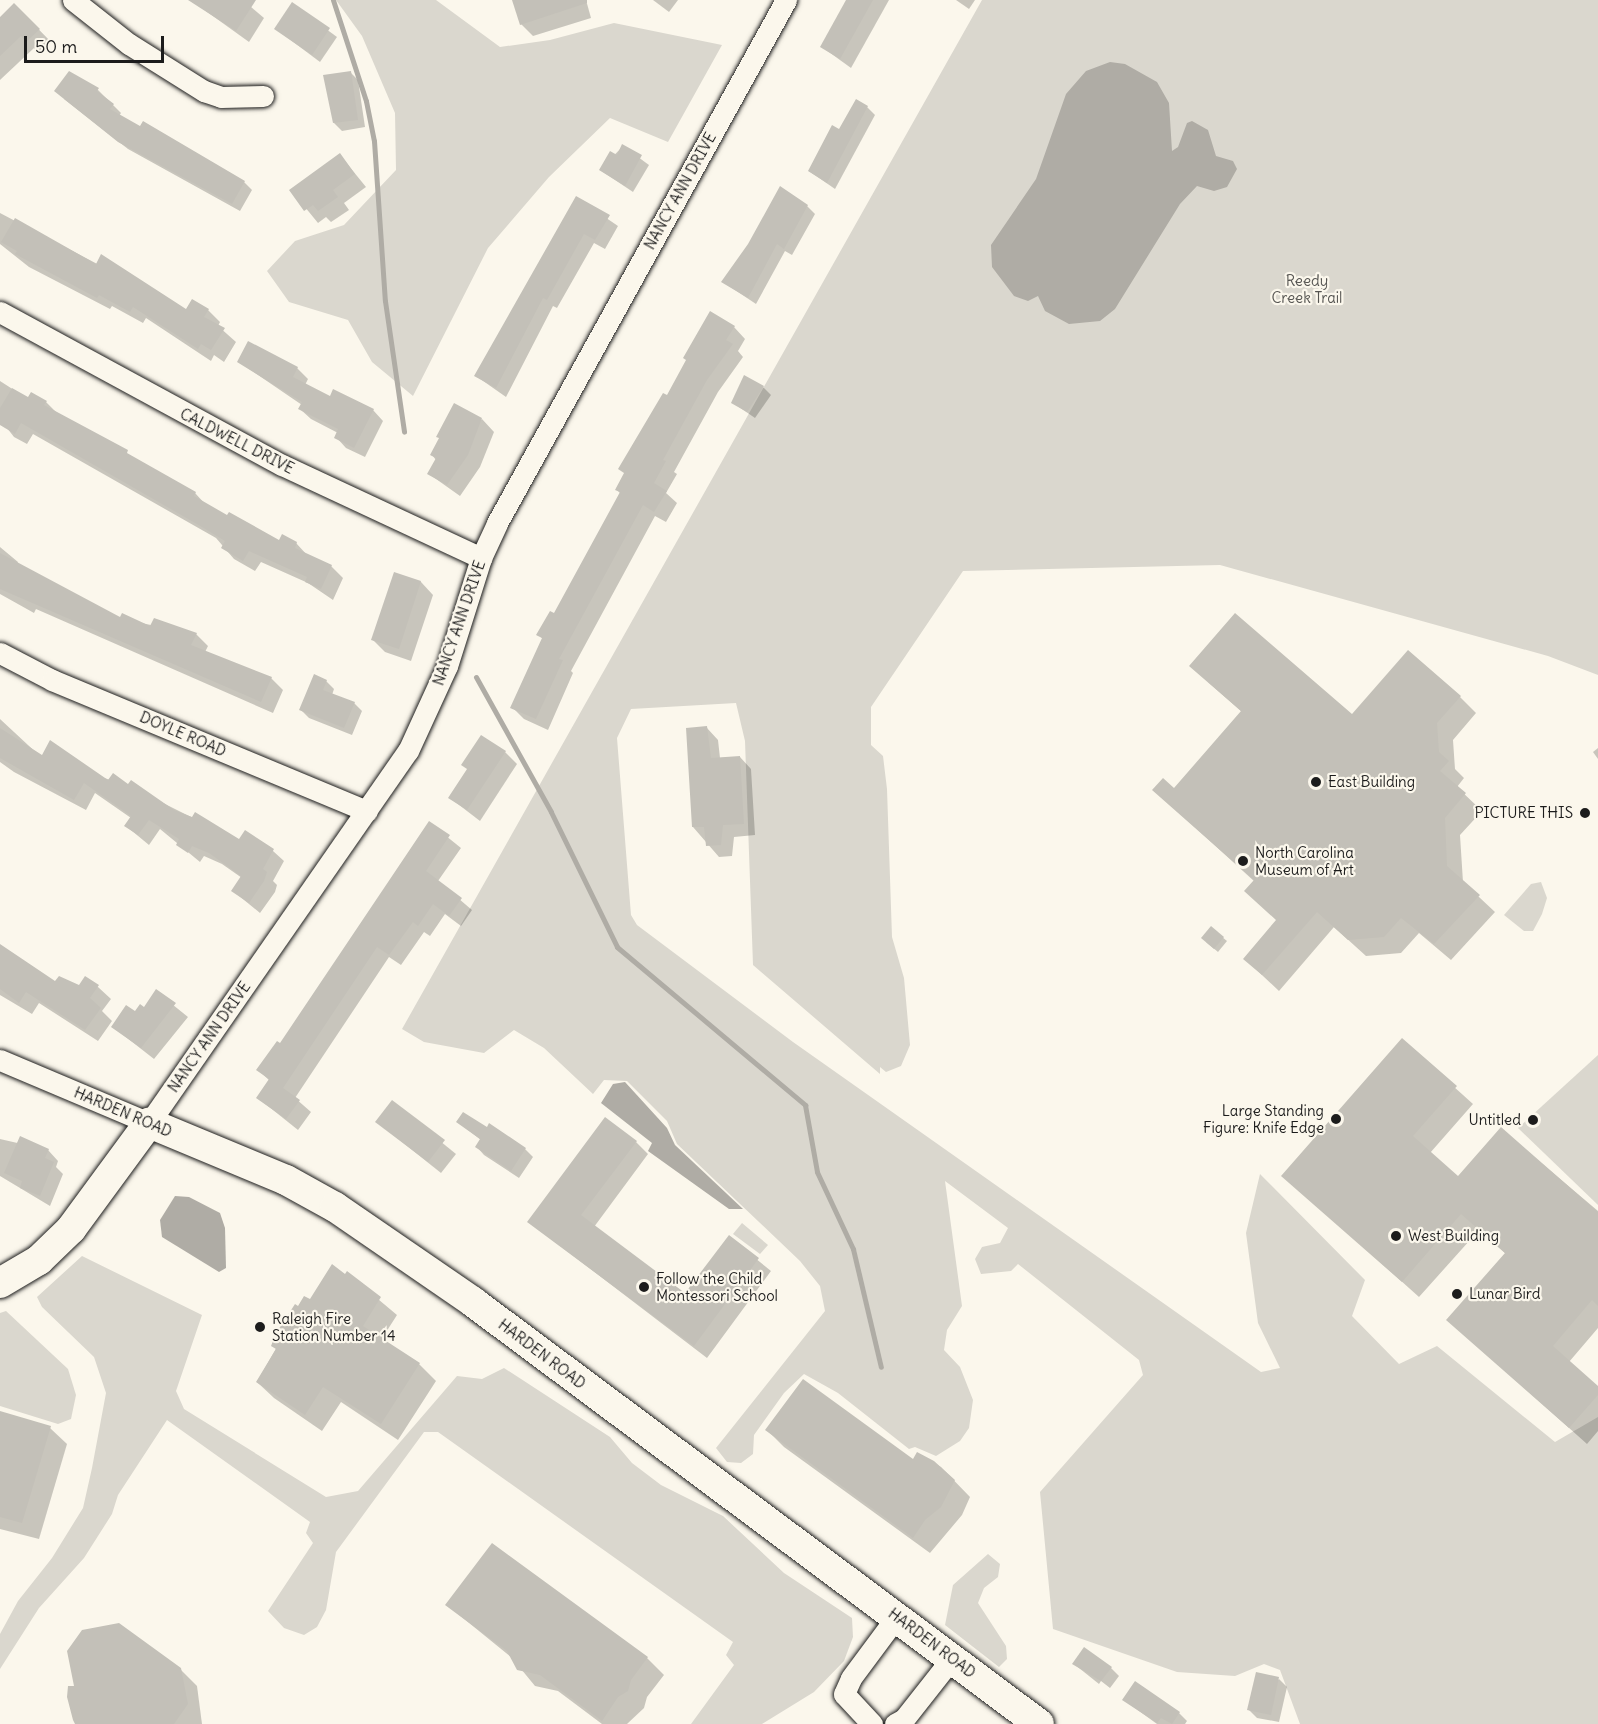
<!DOCTYPE html>
<html>
<head>
<meta charset="utf-8">
<style>
	body { margin:0 }
	#map { position:relative; width:1598px; height:1724px; overflow:hidden; background:#fbf7ec; font-family:Delius,sans-serif }
	div>[style] { position:absolute }
	.green>* { inset:0; background:#dad7ce }
	.water>* { inset:0; background:#afaca5 }
	.shadow>* { inset:0; background:#0003 }
	.stream>* { height:5px; margin:-2.5px; padding:0 2.5px; transform-origin:2.5px; border-radius:2.5px; background:#afaca5 }
	.building>* { inset:0; background:#c3c0b8 }
	.roads { filter:drop-shadow(0 0 2px #1c1c1c) drop-shadow(0 0 2px #1c1c1c) }
	.street>* { height:21px; margin:-10.5px; padding:0 10.5px; transform-origin:10.5px; border-radius:10.5px; background:#fbf7ec }
	.secondary>* { height:30px; margin:-15px; padding:0 15px; transform-origin:15px; border-radius:15px; background:#fbf7ec }
	.dots>* { width:16px; height:16px; translate:-50% -50%; box-sizing:border-box; border:3px solid #fbf7ec; border-radius:50% }
	span { translate:-50% -50%; white-space:nowrap; text-align:center; line-height:1.15; -webkit-text-stroke:4.5px #fbf7ec; paint-order:stroke }
	.street-label { font-size:15px; color:#1c1c1c }
	.park-label { font-size:15px; color:#555451 }
	.poi-label { font-size:15px; color:#1c1c1c }
	.left { translate:0 -50%; text-align:left }
	.right { translate:-100% -50%; text-align:right }
	.scale { position:absolute; left:24px; top:36px; width:140px; height:27px; box-sizing:border-box; border:3px solid #1c1c1c; border-top:0; padding-left:8px; font-size:18px; line-height:21px; white-space:nowrap; color:#1c1c1c; -webkit-text-stroke:4px #fbf7ec; paint-order:stroke }
</style>
</head>
<body>
<div id="map">
	<div class="green">
		<div style="clip-path:polygon(336px 0,436px 0,500px 47px,550px 40px,614px 23px,722px 45px,668px 142px,610px 118px,549px 177px,488px 248px,413px 396px,372px 362px,348px 320px,289px 302px,267px 271px,295px 241px,344px 225px,396px 170px,395px 113px,362px 36px)"></div>
		<div style="clip-path:polygon(982px 0,1598px 0,1598px 675px,1548px 656px,1220px 565px,963px 571px,871px 707px,871px 745px,883px 756px,887px 789px,892px 937px,904px 978px,910px 1045px,901px 1066px,886px 1072px,880px 1067px,880px 1074px,753px 965px,745px 741px,736px 703px,631px 709px,617px 738px,631px 915px,637px 925px,793px 1042px,1261px 1372px,1280px 1368px,1258px 1323px,1246px 1233px,1260px 1174px,1365px 1280px,1352px 1316px,1399px 1364px,1437px 1346px,1555px 1442px,1598px 1417px,1598px 1724px,1300px 1724px,1280px 1670px,1264px 1664px,1235px 1676px,1177px 1672px,1053px 1629px,1040px 1492px,1143px 1375px,1139px 1360px,1018px 1264px,1011px 1271px,981px 1274px,975px 1259px,982px 1247px,1000px 1243px,1008px 1228px,945px 1181px,962px 1306px,947px 1330px,944px 1350px,960px 1367px,973px 1400px,969px 1428px,960px 1441px,936px 1456px,915px 1447px,909px 1449px,838px 1393px,804px 1374px,784px 1393px,754px 1435px,753px 1454px,741px 1463px,727px 1462px,716px 1448px,825px 1311px,820px 1286px,800px 1261px,677px 1144px,667px 1121px,627px 1081px,604px 1080px,593px 1094px,544px 1048px,514px 1030px,484px 1053px,424px 1042px,402px 1029px)"></div>
		<div style="clip-path:polygon(1541px 882px,1547px 898px,1542px 914px,1533px 931px,1524px 931px,1504px 915px,1531px 884px)"></div>
		<div style="clip-path:polygon(1598px 1055px,1598px 1205px,1518px 1128px)"></div>
		<div style="clip-path:polygon(742px 1223px,768px 1245px,760px 1254px,733px 1234px)"></div>
		<div style="clip-path:polygon(82px 1256px,202px 1315px,176px 1391px,184px 1409px,326px 1497px,358px 1491px,457px 1376px,482px 1379px,504px 1368px,610px 1437px,632px 1463px,661px 1485px,723px 1516px,784px 1573px,852px 1618px,853px 1637px,844px 1661px,814px 1692px,762px 1724px,691px 1724px,734px 1665px,726px 1655px,733px 1642px,438px 1432px,424px 1432px,336px 1552px,326px 1610px,317px 1627px,304px 1635px,284px 1628px,268px 1611px,313px 1543px,306px 1533px,310px 1522px,167px 1420px,118px 1495px,112px 1514px,84px 1558px,39px 1608px,0 1669px,0 1634px,18px 1601px,52px 1558px,83px 1508px,92px 1468px,106px 1393px,94px 1357px,42px 1307px,37px 1297px)"></div>
		<div style="clip-path:polygon(6px 1311px,68px 1369px,76px 1395px,71px 1419px,58px 1424px,0 1406px,0 1313px)"></div>
		<div style="clip-path:polygon(988px 1554px,1000px 1564px,998px 1577px,984px 1588px,978px 1603px,1006px 1646px,1007px 1659px,999px 1667px,945px 1625px,953px 1585px)"></div>
	</div>
	<div class="water">
		<div style="clip-path:polygon(1110px 62px,1125px 64px,1157px 82px,1169px 103px,1172px 151px,1178px 147px,1187px 123px,1192px 121px,1208px 130px,1216px 156px,1233px 161px,1237px 169px,1227px 187px,1214px 191px,1197px 186px,1180px 204px,1115px 309px,1100px 321px,1069px 324px,1045px 311px,1038px 296px,1028px 301px,1014px 296px,992px 267px,991px 245px,1036px 179px,1066px 94px,1086px 71px)"></div>
		<div style="clip-path:polygon(625px 1082px,667px 1128px,675px 1145px,743px 1209px,729px 1209px,648px 1151px,652px 1143px,601px 1103px,613px 1084px)"></div>
		<div style="clip-path:polygon(175px 1196px,189px 1197px,220px 1213px,225px 1228px,226px 1268px,219px 1272px,162px 1237px,160px 1220px)"></div>
	</div>
	<div class="shadow">
		<div style="clip-path:polygon(243px 0,264px 18px,249px 42px,192px 1px)"></div>
		<div style="clip-path:polygon(513px 0,586px 0,591px 18px,533px 36px,521px 24px)"></div>
		<div style="clip-path:polygon(653px 0,678px 0,669px 12px)"></div>
		<div style="clip-path:polygon(847px 0,889px 0,851px 68px,822px 47px)"></div>
		<div style="clip-path:polygon(956px 0,975px 0,969px 9px)"></div>
		<div style="clip-path:polygon(292px 4px,337px 37px,320px 62px,276px 29px)"></div>
		<div style="clip-path:polygon(15px 5px,51px 42px,39px 53px,34px 48px,0 80px,0 20px)"></div>
		<div style="clip-path:polygon(350px 72px,358px 80px,365px 127px,342px 131px,334px 123px)"></div>
		<div style="clip-path:polygon(70px 73px,98px 90px,121px 113px,119px 116px,244px 182px,252px 190px,240px 211px,128px 149px,64px 99px)"></div>
		<div style="clip-path:polygon(867px 107px,875px 115px,835px 189px,809px 171px,840px 131px)"></div>
		<div style="clip-path:polygon(623px 146px,649px 165px,633px 192px,600px 170px)"></div>
		<div style="clip-path:polygon(340px 155px,366px 187px,344px 203px,349px 210px,331px 222px,326px 217px,318px 223px,291px 190px)"></div>
		<div style="clip-path:polygon(577px 198px,618px 226px,605px 249px,594px 243px,557px 308px,553px 306px,506px 397px,476px 376px)"></div>
		<div style="clip-path:polygon(807px 206px,815px 214px,792px 255px,785px 251px,756px 304px,723px 282px)"></div>
		<div style="clip-path:polygon(0 213px,187px 311px,208px 310px,220px 322px,218px 326px,236px 342px,224px 362px,214px 355px,211px 361px,146px 318px,143px 323px,112px 306px,110px 309px,29px 267px,0 244px)"></div>
		<div style="clip-path:polygon(734px 327px,745px 339px,738px 351px,743px 357px,718px 392px,674px 472px,677px 474px,666px 493px,677px 503px,666px 522px,655px 516px,571px 671px,573px 673px,548px 730px,524px 719px,512px 707px,543px 639px,538px 634px,555px 615px,621px 494px,616px 489px,667px 397px)"></div>
		<div style="clip-path:polygon(239px 362px,297px 368px,308px 379px,305px 385px,330px 398px,373px 410px,383px 421px,365px 457px,346px 448px,336px 437px,338px 433px,311px 419px,300px 409px,302px 405px)"></div>
		<div style="clip-path:polygon(0 381px,28px 399px,46px 402px,58px 414px,195px 493px,207px 506px,280px 542px,296px 543px,308px 556px,331px 566px,343px 578px,333px 600px,308px 583px,261px 562px,255px 571px,234px 559px,216px 538px,33px 434px,27px 444px,14px 437px,0 419px)"></div>
		<div style="clip-path:polygon(763px 387px,771px 395px,755px 418px,733px 403px)"></div>
		<div style="clip-path:polygon(482px 419px,494px 432px,480px 467px,460px 496px,429px 474px,436px 460px,432px 455px)"></div>
		<div style="clip-path:polygon(0 547px,18px 562px,17px 565px,121px 619px,196px 634px,208px 646px,205px 652px,271px 678px,283px 690px,273px 713px,36px 609px,34px 613px,0 594px)"></div>
		<div style="clip-path:polygon(394px 574px,421px 582px,433px 595px,411px 661px,385px 652px,373px 640px)"></div>
		<div style="clip-path:polygon(326px 681px,334px 689px,332px 695px,354px 703px,362px 711px,352px 735px,309px 718px,301px 710px)"></div>
		<div style="clip-path:polygon(1208px 682px,1352px 717px,1460px 697px,1476px 713px,1453px 740px,1455px 769px,1464px 778px,1457px 787px,1482px 811px,1460px 835px,1463px 882px,1495px 912px,1451px 960px,1419px 933px,1401px 953px,1366px 956px,1334px 927px,1279px 991px,1245px 959px,1277px 921px,1255px 882px,1154px 790px,1174px 790px,1242px 712px)"></div>
		<div style="clip-path:polygon(0 719px,42px 758px,129px 786px,239px 841px,273px 851px,284px 861px,273px 881px,277px 885px,275px 892px,260px 913px,233px 891px,242px 878px,222px 864px,204px 856px,200px 862px,160px 829px,149px 845px,126px 826px,131px 818px,95px 793px,86px 810px,14px 772px,0 762px)"></div>
		<div style="clip-path:polygon(707px 728px,718px 740px,720px 758px,740px 757px,751px 769px,755px 835px,734px 837px,732px 856px,719px 857px,693px 827px)"></div>
		<div style="clip-path:polygon(1598px 748px,1598px 759px,1593px 752px)"></div>
		<div style="clip-path:polygon(505px 752px,517px 764px,480px 821px,450px 798px)"></div>
		<div style="clip-path:polygon(430px 823px,461px 848px,438px 881px,472px 910px,461px 926px,445px 914px,430px 936px,424px 932px,401px 965px,389px 957px,295px 1098px,311px 1112px,298px 1130px,258px 1098px,270px 1081px,258px 1070px,281px 1045px)"></div>
		<div style="clip-path:polygon(1211px 928px,1227px 941px,1218px 952px,1206px 942px)"></div>
		<div style="clip-path:polygon(0 945px,55px 983px,79px 987px,86px 978px,98px 987px,111px 999px,102px 1011px,112px 1021px,98px 1041px,39px 1003px,32px 1014px,0 995px)"></div>
		<div style="clip-path:polygon(157px 992px,188px 1017px,154px 1059px,113px 1027px,145px 1009px)"></div>
		<div style="clip-path:polygon(1402px 1040px,1473px 1104px,1430px 1153px,1458px 1178px,1501px 1129px,1598px 1211px,1598px 1328px,1569px 1362px,1598px 1388px,1598px 1431px,1587px 1444px,1448px 1320px,1506px 1254px,1479px 1230px,1419px 1297px,1283px 1175px)"></div>
		<div style="clip-path:polygon(392px 1102px,456px 1154px,441px 1173px,377px 1122px)"></div>
		<div style="clip-path:polygon(458px 1122px,525px 1149px,533px 1157px,519px 1178px,484px 1155px,477px 1147px,481px 1140px)"></div>
		<div style="clip-path:polygon(0 1139px,48px 1150px,58px 1161px,56px 1167px,63px 1174px,50px 1206px,0 1176px)"></div>
		<div style="clip-path:polygon(636px 1142px,648px 1154px,594px 1227px,685px 1295px,729px 1237px,771px 1271px,707px 1358px,529px 1222px)"></div>
		<div style="clip-path:polygon(347px 1273px,397px 1315px,381px 1340px,419px 1364px,436px 1381px,398px 1440px,341px 1402px,322px 1431px,274px 1398px,257px 1382px,299px 1308px)"></div>
		<div style="clip-path:polygon(0 1413px,50px 1428px,67px 1444px,39px 1539px,0 1529px)"></div>
		<div style="clip-path:polygon(767px 1430px,913px 1461px,918px 1454px,941px 1467px,970px 1497px,962px 1515px,930px 1553px,784px 1447px)"></div>
		<div style="clip-path:polygon(447px 1605px,647px 1658px,664px 1675px,647px 1697px,644px 1708px,627px 1724px,602px 1724px,558px 1691px,535px 1686px,512px 1658px)"></div>
		<div style="clip-path:polygon(1074px 1664px,1111px 1668px,1119px 1676px,1110px 1688px,1101px 1681px,1099px 1684px)"></div>
		<div style="clip-path:polygon(180px 1669px,197px 1686px,202px 1724px,76px 1724px)"></div>
		<div style="clip-path:polygon(1279px 1679px,1287px 1687px,1279px 1722px,1257px 1718px,1249px 1710px)"></div>
		<div style="clip-path:polygon(1124px 1700px,1179px 1713px,1187px 1721px,1185px 1724px,1157px 1724px)"></div>
	</div>
	<div class="stream">
		<div style="left:333px;top:0;width:106px;rotate:71.9deg"></div>
		<div style="left:366px;top:101px;width:41px;rotate:78.7deg"></div>
		<div style="left:374px;top:141px;width:160px;rotate:86.1deg"></div>
		<div style="left:385px;top:301px;width:132px;rotate:81.7deg"></div>
		<div style="left:476px;top:677px;width:154px;rotate:60.9deg"></div>
		<div style="left:551px;top:812px;width:150px;rotate:63.9deg"></div>
		<div style="left:617px;top:947px;width:246px;rotate:40deg"></div>
		<div style="left:805px;top:1105px;width:68px;rotate:79.8deg"></div>
		<div style="left:817px;top:1172px;width:85px;rotate:64.9deg"></div>
		<div style="left:853px;top:1249px;width:121px;rotate:76.7deg"></div>
	</div>
	<div class="building">
		<div style="clip-path:polygon(188px 0,256px 0,236px 31px)"></div>
		<div style="clip-path:polygon(512px 0,587px 0,587px 3px,520px 25px)"></div>
		<div style="clip-path:polygon(846px 0,873px 0,840px 59px,820px 47px)"></div>
		<div style="clip-path:polygon(292px 2px,330px 28px,312px 55px,274px 29px)"></div>
		<div style="clip-path:polygon(14px 3px,40px 29px,26px 42px,21px 36px,0 56px,0 17px)"></div>
		<div style="clip-path:polygon(69px 71px,99px 88px,97px 91px,114px 104px,110px 109px,140px 126px,143px 121px,245px 181px,232px 204px,118px 142px,54px 91px)"></div>
		<div style="clip-path:polygon(351px 71px,358px 120px,333px 123px,323px 75px)"></div>
		<div style="clip-path:polygon(856px 99px,868px 106px,827px 183px,808px 171px,832px 125px,839px 129px)"></div>
		<div style="clip-path:polygon(622px 144px,642px 155px,625px 186px,599px 170px,610px 151px,617px 155px)"></div>
		<div style="clip-path:polygon(340px 153px,355px 174px,333px 190px,338px 197px,318px 211px,313px 205px,304px 211px,289px 190px)"></div>
		<div style="clip-path:polygon(780px 186px,808px 205px,784px 249px,777px 244px,748px 298px,721px 282px,748px 244px)"></div>
		<div style="clip-path:polygon(576px 196px,610px 215px,595px 240px,584px 234px,547px 300px,543px 298px,496px 388px,474px 376px)"></div>
		<div style="clip-path:polygon(15px 218px,96px 264px,101px 254px,186px 309px,192px 299px,209px 309px,204px 317px,225px 328px,211px 350px,201px 344px,198px 349px,133px 307px,130px 312px,99px 295px,97px 298px,15px 254px,17px 251px,1px 242px)"></div>
		<div style="clip-path:polygon(710px 311px,735px 326px,726px 340px,733px 344px,707px 380px,663px 460px,666px 461px,654px 483px,667px 491px,654px 512px,643px 505px,559px 659px,563px 660px,536px 719px,510px 708px,542px 638px,536px 635px,550px 611px,554px 613px,620px 492px,615px 490px,624px 473px,618px 469px,663px 393px,667px 395px,686px 360px,683px 358px)"></div>
		<div style="clip-path:polygon(248px 341px,298px 367px,293px 377px,330px 396px,333px 389px,374px 409px,354px 448px,334px 438px,338px 429px,298px 409px,302px 402px,237px 362px)"></div>
		<div style="clip-path:polygon(744px 375px,764px 386px,747px 412px,731px 403px)"></div>
		<div style="clip-path:polygon(12px 388px,28px 397px,31px 392px,47px 401px,44px 405px,128px 450px,127px 453px,196px 492px,194px 496px,227px 515px,229px 512px,279px 540px,282px 534px,297px 542px,295px 548px,332px 565px,321px 589px,305px 582px,307px 577px,249px 551px,243px 561px,221px 548px,225px 541px,202px 527px,21px 423px,15px 434px,0 425px,0 408px)"></div>
		<div style="clip-path:polygon(454px 403px,482px 418px,468px 455px,447px 485px,427px 474px,436px 458px,430px 455px,439px 438px,436px 437px)"></div>
		<div style="clip-path:polygon(0 553px,120px 617px,122px 613px,150px 626px,154px 618px,197px 633px,191px 645px,272px 677px,261px 702px,0 589px)"></div>
		<div style="clip-path:polygon(394px 572px,421px 581px,399px 649px,371px 640px)"></div>
		<div style="clip-path:polygon(1235px 613px,1352px 714px,1408px 650px,1461px 696px,1437px 723px,1439px 752px,1449px 761px,1440px 771px,1466px 793px,1445px 818px,1447px 866px,1480px 895px,1434px 944px,1401px 918px,1384px 937px,1348px 940px,1317px 912px,1262px 975px,1243px 959px,1276px 920px,1244px 891px,1254px 880px,1152px 790px,1163px 778px,1174px 788px,1241px 711px,1189px 666px)"></div>
		<div style="clip-path:polygon(314px 674px,327px 680px,323px 690px,355px 702px,344px 728px,299px 710px)"></div>
		<div style="clip-path:polygon(707px 726px,711px 758px,740px 756px,744px 824px,723px 825px,721px 845px,706px 846px,704px 827px,692px 827px,686px 728px)"></div>
		<div style="clip-path:polygon(0 728px,42px 755px,50px 740px,108px 780px,113px 773px,128px 784px,131px 780px,174px 810px,192px 817px,195px 812px,239px 839px,245px 830px,274px 849px,263px 869px,267px 872px,264px 881px,249px 903px,231px 891px,241px 876px,209px 853px,192px 846px,188px 853px,176px 845px,179px 839px,149px 820px,138px 835px,124px 826px,131px 816px,84px 783px,74px 800px,0 758px)"></div>
		<div style="clip-path:polygon(481px 735px,506px 751px,467px 810px,448px 798px,467px 769px,461px 765px)"></div>
		<div style="clip-path:polygon(429px 821px,450px 835px,426px 871px,462px 898px,449px 916px,433px 904px,418px 926px,413px 922px,389px 955px,377px 947px,283px 1088px,300px 1100px,286px 1119px,256px 1098px,269px 1079px,256px 1070px,277px 1041px,280px 1043px)"></div>
		<div style="clip-path:polygon(1211px 926px,1224px 937px,1214px 949px,1201px 938px)"></div>
		<div style="clip-path:polygon(0 944px,55px 981px,59px 976px,79px 985px,85px 976px,99px 985px,90px 998px,101px 1008px,85px 1030px,26px 992px,19px 1003px,0 989px)"></div>
		<div style="clip-path:polygon(156px 989px,176px 1003px,141px 1048px,111px 1027px,126px 1005px,135px 1011px,140px 1004px,144px 1007px)"></div>
		<div style="clip-path:polygon(1402px 1038px,1457px 1086px,1413px 1136px,1458px 1176px,1501px 1127px,1598px 1212px,1598px 1306px,1592px 1300px,1553px 1346px,1598px 1386px,1598px 1395px,1569px 1428px,1446px 1320px,1505px 1253px,1461px 1214px,1402px 1282px,1281px 1176px)"></div>
		<div style="clip-path:polygon(392px 1100px,445px 1140px,428px 1162px,375px 1122px)"></div>
		<div style="clip-path:polygon(463px 1112px,487px 1127px,489px 1123px,526px 1148px,511px 1171px,475px 1147px,480px 1139px,456px 1122px)"></div>
		<div style="clip-path:polygon(605px 1117px,637px 1141px,581px 1215px,685px 1293px,729px 1235px,759px 1258px,694px 1346px,527px 1222px)"></div>
		<div style="clip-path:polygon(20px 1136px,49px 1149px,45px 1158px,54px 1162px,40px 1196px,20px 1188px,22px 1181px,4px 1173px)"></div>
		<div style="clip-path:polygon(332px 1264px,345px 1274px,347px 1271px,381px 1297px,363px 1326px,420px 1363px,381px 1424px,323px 1387px,305px 1415px,256px 1382px,276px 1349px,271px 1346px,276px 1333px,295px 1304px,298px 1306px,304px 1296px,310px 1299px)"></div>
		<div style="clip-path:polygon(803px 1379px,913px 1459px,917px 1452px,934px 1461px,955px 1480px,941px 1507px,925px 1520px,913px 1538px,765px 1430px)"></div>
		<div style="clip-path:polygon(0 1411px,51px 1426px,22px 1523px,0 1517px)"></div>
		<div style="clip-path:polygon(492px 1543px,648px 1657px,631px 1680px,628px 1691px,618px 1697px,602px 1721px,540px 1675px,517px 1670px,507px 1651px,445px 1605px)"></div>
		<div style="clip-path:polygon(119px 1623px,181px 1668px,188px 1704px,174px 1724px,75px 1724px,73px 1720px,67px 1697px,68px 1686px,74px 1686px,67px 1651px,82px 1630px)"></div>
		<div style="clip-path:polygon(1084px 1647px,1112px 1667px,1101px 1681px,1072px 1664px)"></div>
		<div style="clip-path:polygon(1256px 1672px,1279px 1677px,1271px 1715px,1247px 1710px)"></div>
		<div style="clip-path:polygon(1135px 1681px,1180px 1712px,1172px 1724px,1161px 1718px,1157px 1723px,1122px 1700px)"></div>
	</div>
	<div class="roads">
		<div class="street">
			<div style="left:73px;top:0;width:71px;rotate:38.2deg"></div>
			<div style="left:129px;top:44px;width:89px;rotate:32.1deg"></div>
			<div style="left:204px;top:91px;width:18px;rotate:19deg"></div>
			<div style="left:221px;top:97px;width:42px;rotate:-1.4deg"></div>
			<div style="left:0;top:312px;width:321px;rotate:28.5deg"></div>
			<div style="left:282px;top:465px;width:220px;rotate:25deg"></div>
			<div style="left:0;top:653px;width:59px;rotate:27.4deg"></div>
			<div style="left:52px;top:680px;width:341px;rotate:22.6deg"></div>
			<div style="left:0;top:1060px;width:162px;rotate:22.9deg"></div>
			<div style="left:149px;top:1123px;width:453px;rotate:-55.2deg"></div>
			<div style="left:408px;top:751px;width:94px;rotate:-65.4deg"></div>
			<div style="left:447px;top:666px;width:113px;rotate:-72.5deg"></div>
			<div style="left:481px;top:558px;width:38px;rotate:-65deg"></div>
			<div style="left:497px;top:523px;width:598px;rotate:-61.08deg"></div>
			<div style="left:872px;top:1724px;width:41px;rotate:-133deg"></div>
			<div style="left:844px;top:1694px;width:17px;rotate:-66deg"></div>
			<div style="left:851px;top:1678px;width:77px;rotate:-53.4deg"></div>
			<div style="left:895px;top:1724px;width:10px;rotate:-29deg"></div>
			<div style="left:904px;top:1719px;width:78px;rotate:-51.8deg"></div>
		</div>
		<div class="secondary">
			<div style="left:0;top:1283px;width:45px;rotate:-30.5deg"></div>
			<div style="left:39px;top:1260px;width:45px;rotate:-44.1deg"></div>
			<div style="left:71px;top:1229px;width:132px;rotate:-53.7deg"></div>
			<div style="left:149px;top:1123px;width:148px;rotate:22.6deg"></div>
			<div style="left:286px;top:1180px;width:56px;rotate:28.9deg"></div>
			<div style="left:335px;top:1207px;width:168px;rotate:34.5deg"></div>
			<div style="left:473px;top:1302px;width:706px;rotate:36.71deg"></div>
		</div>
	</div>
	<div class="dots">
		<div style="left:1316px;top:782px;background:#1c1c1c"></div>
		<div style="left:1585px;top:813px;background:#1c1c1c"></div>
		<div style="left:1243px;top:861px;background:#1c1c1c"></div>
		<div style="left:1336px;top:1119px;background:#1c1c1c"></div>
		<div style="left:1533px;top:1120px;background:#1c1c1c"></div>
		<div style="left:1396px;top:1236px;background:#1c1c1c"></div>
		<div style="left:644px;top:1287px;background:#1c1c1c"></div>
		<div style="left:1457px;top:1294px;background:#1c1c1c"></div>
		<div style="left:260px;top:1327px;background:#1c1c1c"></div>
	</div>
	<div class="street-label">
		<span style="left:680px;top:191px;rotate:-61deg">NANCY ANN DRIVE</span>
		<span style="left:237px;top:441px;rotate:27deg">CALDWELL DRIVE</span>
		<span style="left:459px;top:623px;rotate:-71deg">NANCY ANN DRIVE</span>
		<span style="left:183px;top:734px;rotate:23deg">DOYLE ROAD</span>
		<span style="left:209px;top:1037px;rotate:-55deg">NANCY ANN DRIVE</span>
		<span style="left:123px;top:1112px;rotate:23deg">HARDEN ROAD</span>
		<span style="left:542px;top:1354px;rotate:37deg">HARDEN ROAD</span>
		<span style="left:932px;top:1643px;rotate:37deg">HARDEN ROAD</span>
	</div>
	<div class="park-label">
		<span style="left:1307px;top:289px">Reedy<br>Creek Trail</span>
	</div>
	<div class="poi-label">
		<span class="left" style="left:1328px;top:782px">East Building</span>
		<span class="right" style="left:1573px;top:813px">PICTURE THIS</span>
		<span class="left" style="left:1255px;top:861px">North Carolina<br>Museum of Art</span>
		<span class="right" style="left:1324px;top:1119px">Large Standing<br>Figure: Knife Edge</span>
		<span class="right" style="left:1521px;top:1120px">Untitled</span>
		<span class="left" style="left:1408px;top:1236px">West Building</span>
		<span class="left" style="left:656px;top:1287px">Follow the Child<br>Montessori School</span>
		<span class="left" style="left:1469px;top:1294px">Lunar Bird</span>
		<span class="left" style="left:272px;top:1327px">Raleigh Fire<br>Station Number 14</span>
	</div>
	<div class="scale">50 m</div>
</div>
</body>
</html>
